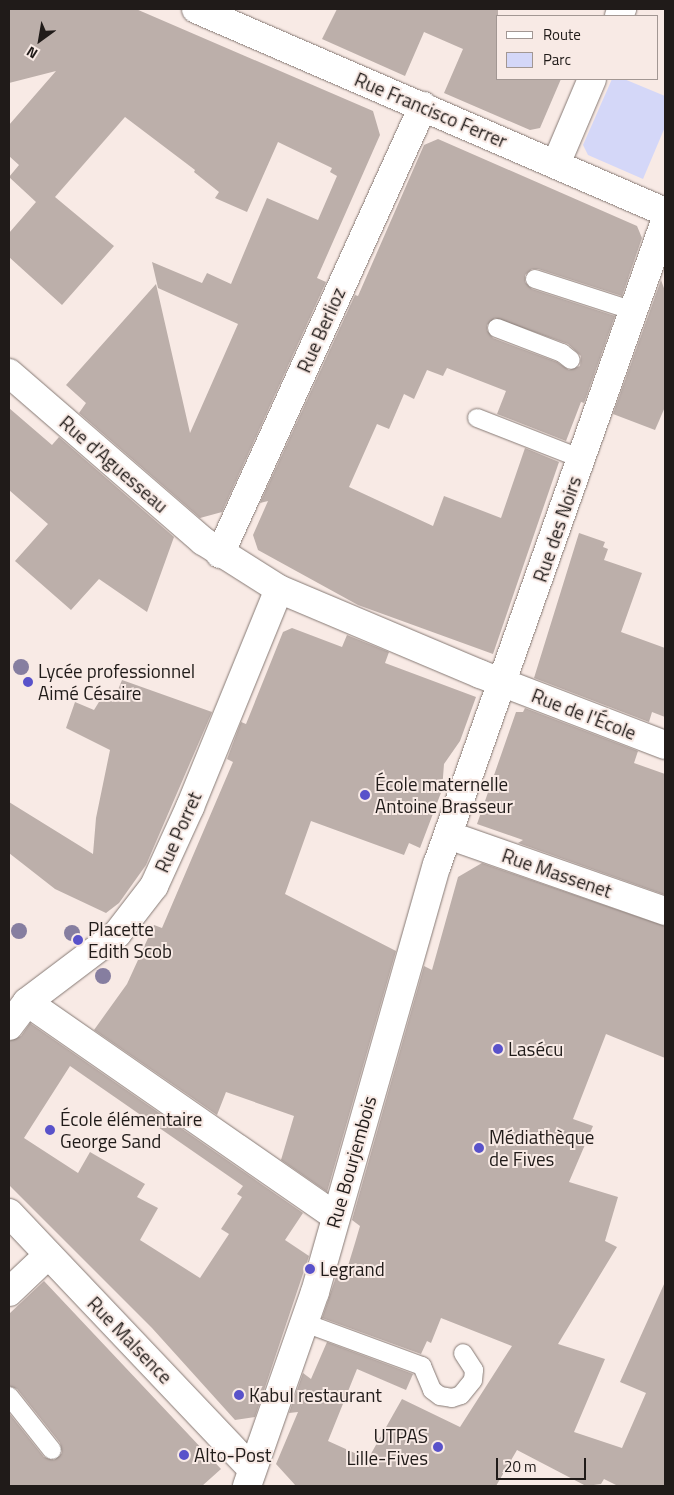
<!DOCTYPE html>
<html>
<head>
<meta charset="utf-8">
<style>
	body { margin:0 }
	#map { position:relative; width:674px; height:1495px; overflow:hidden; background:#f8eae5; font-family:"Titillium Web",sans-serif }
	div>[style] { position:absolute }
	.green>* { inset:0; background:#d4d7f8 }
	.building>* { inset:0; background:#bcafaa }
	.roads { filter:drop-shadow(0 0 1px #857974) drop-shadow(0 0 1px #857974) }
	.service>* { height:18px; margin:-9px; padding:0 9px; transform-origin:9px; border-radius:9px; background:#fff }
	.pedestrian>* { height:28px; margin:-14px; padding:0 14px; transform-origin:14px; border-radius:14px; background:#fff }
	.minor>* { height:28px; margin:-14px; padding:0 14px; transform-origin:14px; border-radius:14px; background:#fff }
	.tertiary>* { height:28px; margin:-14px; padding:0 14px; transform-origin:14px; border-radius:14px; background:#fff }
	.trees>* { width:16px; height:16px; margin:-8px; border-radius:50%; background:#867ea0 }
	.dots>* { width:14px; height:14px; translate:-50% -50%; box-sizing:border-box; border:2px solid #f8eae5; border-radius:50% }
	span { translate:-50% -50%; white-space:nowrap; text-align:center; line-height:1.15; -webkit-text-stroke:4px #f8eae5; paint-order:stroke }
	.street-label { font-size:19px; color:#201b19 }
	.poi-label { font-size:19px; color:#201b19 }
	.left { translate:0 -50%; text-align:left }
	.right { translate:-100% -50%; text-align:right }
	.frame { position:absolute; inset:0; border:10px solid #201b19; pointer-events:none }
	.legend { position:absolute; left:496px; top:15px; width:162px; height:65px; box-sizing:border-box; background:#f8eae5; border:1px solid #a29793; margin:0; padding:6px 9px; list-style:none; font-size:15px; color:#201b19 }
	.legend li { display:flex; align-items:center; gap:10px; height:25px }
	.legend b { width:25px; border:1px solid #a29793 }
	.north { position:absolute; left:15px; top:15px; width:50px; height:50px; -webkit-text-stroke:4px #f8eae5; paint-order:stroke; rotate:212deg; font-size:14px; font-weight:700; line-height:20px; text-align:center; color:#201b19 }
	.north::after { content:''; display:block; margin:auto; width:18px; height:22px; background:#201b19; clip-path:polygon(50% 0,100% 100%,50% 72%,0 100%) }
	.scale { position:absolute; left:496px; top:1458px; width:90px; height:22px; box-sizing:border-box; border:2px solid #201b19; border-top:0; padding-left:6px; font-size:15px; line-height:18px; white-space:nowrap; color:#201b19; -webkit-text-stroke:4px #f8eae5; paint-order:stroke }
</style>
</head>
<body>
<div id="map">
	<div class="green">
		<div style="clip-path:polygon(612px 79px,624px 79px,665px 96px,665px 127px,643px 179px,588px 155px,583px 145px)"></div>
	</div>
	<div class="building">
		<div style="clip-path:polygon(9px 9px,136px 9px,373px 111px,380px 135px,317px 278px,326px 282px,222px 512px,200px 518px,79px 413px,86px 403px,66px 385px,156px 284px,190px 433px,238px 324px,158px 288px,152px 262px,202px 283px,207px 273px,231px 284px,267px 198px,318px 220px,337px 176px,330px 172px,332px 168px,278px 142px,247px 212px,215px 198px,219px 192px,194px 172px,195px 170px,125px 117px,55px 197px,114px 246px,62px 305px,9px 257px,9px 233px,36px 202px,9px 177px,19px 165px,9px 156px,9px 125px,56px 71px,9px 83px)"></div>
		<div style="clip-path:polygon(337px 9px,498px 9px,498px 79px,561px 79px,540px 128px,530px 130px,444px 93px,463px 49px,424px 32px,405px 76px,322px 39px)"></div>
		<div style="clip-path:polygon(evenodd,438px 139px,637px 226px,642px 238px,622px 296px,538px 269px,532px 269px,525px 275px,525px 282px,532px 289px,615px 316px,584px 403px,581px 402px,566px 441px,497px 414px,506px 391px,447px 368px,443px 376px,427px 370px,414px 399px,404px 394px,389px 429px,377px 424px,349px 487px,433px 526px,444px 496px,501px 518px,525px 448px,559px 462px,493px 654px,358px 605px,258px 550px,253px 535px,268px 501px,260px 503px,355px 295px,358px 296px,424px 145px,438px 139px,495px 318px,568px 344px,581px 356px,580px 366px,569px 370px,557px 362px,493px 338px,487px 330px,487px 325px,495px 318px)"></div>
		<div style="clip-path:polygon(661px 280px,665px 291px,665px 407px,655px 430px,613px 414px)"></div>
		<div style="clip-path:polygon(9px 408px,52px 445px,59px 437px,174px 537px,147px 612px,99px 579px,71px 610px,15px 561px,48px 524px,9px 490px)"></div>
		<div style="clip-path:polygon(579px 533px,605px 542px,603px 547px,608px 549px,604px 560px,642px 573px,621px 632px,665px 648px,665px 717px,652px 712px,649px 722px,534px 678px)"></div>
		<div style="clip-path:polygon(292px 628px,342px 647px,347px 635px,389px 652px,385px 663px,476px 697px,460px 741px,444px 764px,442px 790px,420px 848px,409px 843px,404px 855px,311px 821px,285px 894px,396px 951px,327px 1192px,281px 1160px,294px 1116px,226px 1092px,217px 1115px,94px 1030px,127px 984px,154px 925px,162px 928px,233px 762px,227px 759px,241px 722px,246px 724px,283px 632px)"></div>
		<div style="clip-path:polygon(122px 680px,212px 712px,146px 865px,119px 903px,106px 913px,55px 889px,9px 853px,9px 802px,93px 854px,96px 818px,110px 750px,66px 728px,75px 702px,94px 710px,102px 697px,113px 702px)"></div>
		<div style="clip-path:polygon(525px 708px,638px 751px,634px 763px,665px 774px,665px 895px,518px 843px,523px 840px,477px 824px,516px 712px,523px 712px)"></div>
		<div style="clip-path:polygon(482px 863px,665px 926px,665px 1058px,606px 1034px,573px 1119px,593px 1126px,569px 1182px,618px 1197px,605px 1241px,617px 1247px,558px 1344px,605px 1359px,574px 1432px,622px 1448px,646px 1393px,620px 1382px,665px 1282px,665px 1486px,618px 1486px,604px 1479px,601px 1484px,586px 1486px,517px 1450px,496px 1486px,296px 1486px,276px 1464px,298px 1412px,289px 1413px,303px 1373px,311px 1379px,327px 1342px,413px 1374px,406px 1390px,357px 1369px,328px 1441px,368px 1459px,402px 1399px,460px 1427px,512px 1346px,441px 1318px,431px 1343px,427px 1341px,421px 1354px,322px 1318px,337px 1274px,344px 1279px,355px 1243px,360px 1226px,352px 1220px,424px 966px,432px 970px,458px 877px)"></div>
		<div style="clip-path:polygon(evenodd,30px 1023px,303px 1213px,285px 1240px,309px 1256px,255px 1417px,235px 1420px,152px 1328px,9px 1185px,9px 1041px,21px 1036px,30px 1023px,70px 1066px,243px 1186px,237px 1194px,242px 1197px,221px 1229px,229px 1234px,200px 1278px,140px 1240px,158px 1208px,137px 1197px,145px 1184px,90px 1152px,78px 1173px,24px 1138px,70px 1066px)"></div>
		<div style="clip-path:polygon(44px 1281px,221px 1469px,202px 1486px,9px 1486px,9px 1413px,44px 1457px,54px 1460px,62px 1453px,60px 1443px,17px 1389px,9px 1386px,9px 1314px)"></div>
	</div>
	<div class="roads">
		<div class="service">
			<div style="left:535px;top:279px;width:104px;rotate:17.9deg"></div>
			<div style="left:497px;top:328px;width:70px;rotate:21deg"></div>
			<div style="left:562px;top:353px;width:11px;rotate:38deg"></div>
			<div style="left:477px;top:418px;width:113px;rotate:21.3deg"></div>
			<div style="left:305px;top:1323px;width:125px;rotate:20.2deg"></div>
			<div style="left:422px;top:1366px;width:26px;rotate:67deg"></div>
			<div style="left:432px;top:1390px;width:10px;rotate:37deg"></div>
			<div style="left:440px;top:1396px;width:12px;rotate:9deg"></div>
			<div style="left:452px;top:1398px;width:9px;rotate:-18deg"></div>
			<div style="left:461px;top:1395px;width:19px;rotate:-51deg"></div>
			<div style="left:473px;top:1380px;width:10px;rotate:-84deg"></div>
			<div style="left:474px;top:1370px;width:20px;rotate:-123deg"></div>
			<div style="left:9px;top:1396px;width:69px;rotate:51.5deg"></div>
		</div>
		<div class="pedestrian">
			<div style="left:27px;top:1002px;width:376px;rotate:34.8deg"></div>
		</div>
		<div class="minor">
			<div style="left:619px;top:16px;width:8px;rotate:-67deg"></div>
			<div style="left:556px;top:164px;width:92px;rotate:-67deg"></div>
			<div style="left:9px;top:373px;width:257px;rotate:40.9deg"></div>
			<div style="left:203px;top:541px;width:90px;rotate:32.3deg"></div>
			<div style="left:279px;top:589px;width:218px;rotate:22.9deg"></div>
			<div style="left:480px;top:674px;width:198px;rotate:21deg"></div>
			<div style="left:220px;top:554px;width:492px;rotate:-65.6deg"></div>
			<div style="left:448px;top:835px;width:230px;rotate:19.3deg"></div>
			<div style="left:9px;top:1026px;width:30px;rotate:-53deg"></div>
			<div style="left:27px;top:1002px;width:113px;rotate:-37.1deg"></div>
			<div style="left:117px;top:934px;width:61px;rotate:-52.4deg"></div>
			<div style="left:154px;top:886px;width:87px;rotate:-65.5deg"></div>
			<div style="left:190px;top:807px;width:235px;rotate:-67.8deg"></div>
			<div style="left:9px;top:1213px;width:352px;rotate:46.5deg"></div>
			<div style="left:9px;top:1292px;width:54px;rotate:-43.5deg"></div>
			<div style="left:247px;top:1486px;width:206px;rotate:-70.7deg"></div>
			<div style="left:315px;top:1292px;width:444px;rotate:-74.1deg"></div>
			<div style="left:437px;top:865px;width:683px;rotate:-70.5deg"></div>
		</div>
		<div class="tertiary">
			<div style="left:196px;top:9px;width:511px;rotate:23.4deg"></div>
		</div>
	</div>
	<div class="trees">
		<div style="left:21px;top:667px"></div>
		<div style="left:19px;top:931px"></div>
		<div style="left:72px;top:933px"></div>
		<div style="left:103px;top:976px"></div>
	</div>
	<div class="dots">
		<div style="left:28px;top:682px;background:#5952ca"></div>
		<div style="left:365px;top:795px;background:#5952ca"></div>
		<div style="left:78px;top:940px;background:#5952ca"></div>
		<div style="left:498px;top:1049px;background:#5952ca"></div>
		<div style="left:50px;top:1130px;background:#5952ca"></div>
		<div style="left:479px;top:1148px;background:#5952ca"></div>
		<div style="left:310px;top:1269px;background:#5952ca"></div>
		<div style="left:239px;top:1395px;background:#5952ca"></div>
		<div style="left:438px;top:1447px;background:#5952ca"></div>
		<div style="left:184px;top:1455px;background:#5952ca"></div>
	</div>
	<div class="street-label">
		<span style="left:431px;top:110px;rotate:23deg">Rue Francisco Ferrer</span>
		<span style="left:321px;top:330px;rotate:-66deg">Rue Berlioz</span>
		<span style="left:114px;top:464px;rotate:41deg">Rue d'Aguesseau</span>
		<span style="left:557px;top:529px;rotate:-71deg">Rue des Noirs</span>
		<span style="left:584px;top:714px;rotate:21deg">Rue de l'École</span>
		<span style="left:178px;top:832px;rotate:-66deg">Rue Porret</span>
		<span style="left:557px;top:873px;rotate:19deg">Rue Massenet</span>
		<span style="left:351px;top:1162px;rotate:-74deg">Rue Bourjembois</span>
		<span style="left:130px;top:1340px;rotate:46deg">Rue Malsence</span>
	</div>
	<div class="poi-label">
		<span class="left" style="left:38px;top:682px">Lycée professionnel<br>Aimé Césaire</span>
		<span class="left" style="left:375px;top:795px">École maternelle<br>Antoine Brasseur</span>
		<span class="left" style="left:88px;top:940px">Placette<br>Edith Scob</span>
		<span class="left" style="left:508px;top:1049px">Lasécu</span>
		<span class="left" style="left:60px;top:1130px">École élémentaire<br>George Sand</span>
		<span class="left" style="left:489px;top:1148px">Médiathèque<br>de Fives</span>
		<span class="left" style="left:320px;top:1269px">Legrand</span>
		<span class="left" style="left:249px;top:1395px">Kabul restaurant</span>
		<span class="right" style="left:428px;top:1447px">UTPAS<br>Lille-Fives</span>
		<span class="left" style="left:194px;top:1455px">Alto-Post</span>
	</div>
	<div class="frame"></div>
	<ul class="legend">
	<li><b style="height:6px;background:#fff"></b>Route</li>
	<li><b style="height:14px;background:#d4d7f8"></b>Parc</li>
	</ul>
	<div class="north">N</div>
	<div class="scale">20 m</div>
</div>
</body>
</html>
